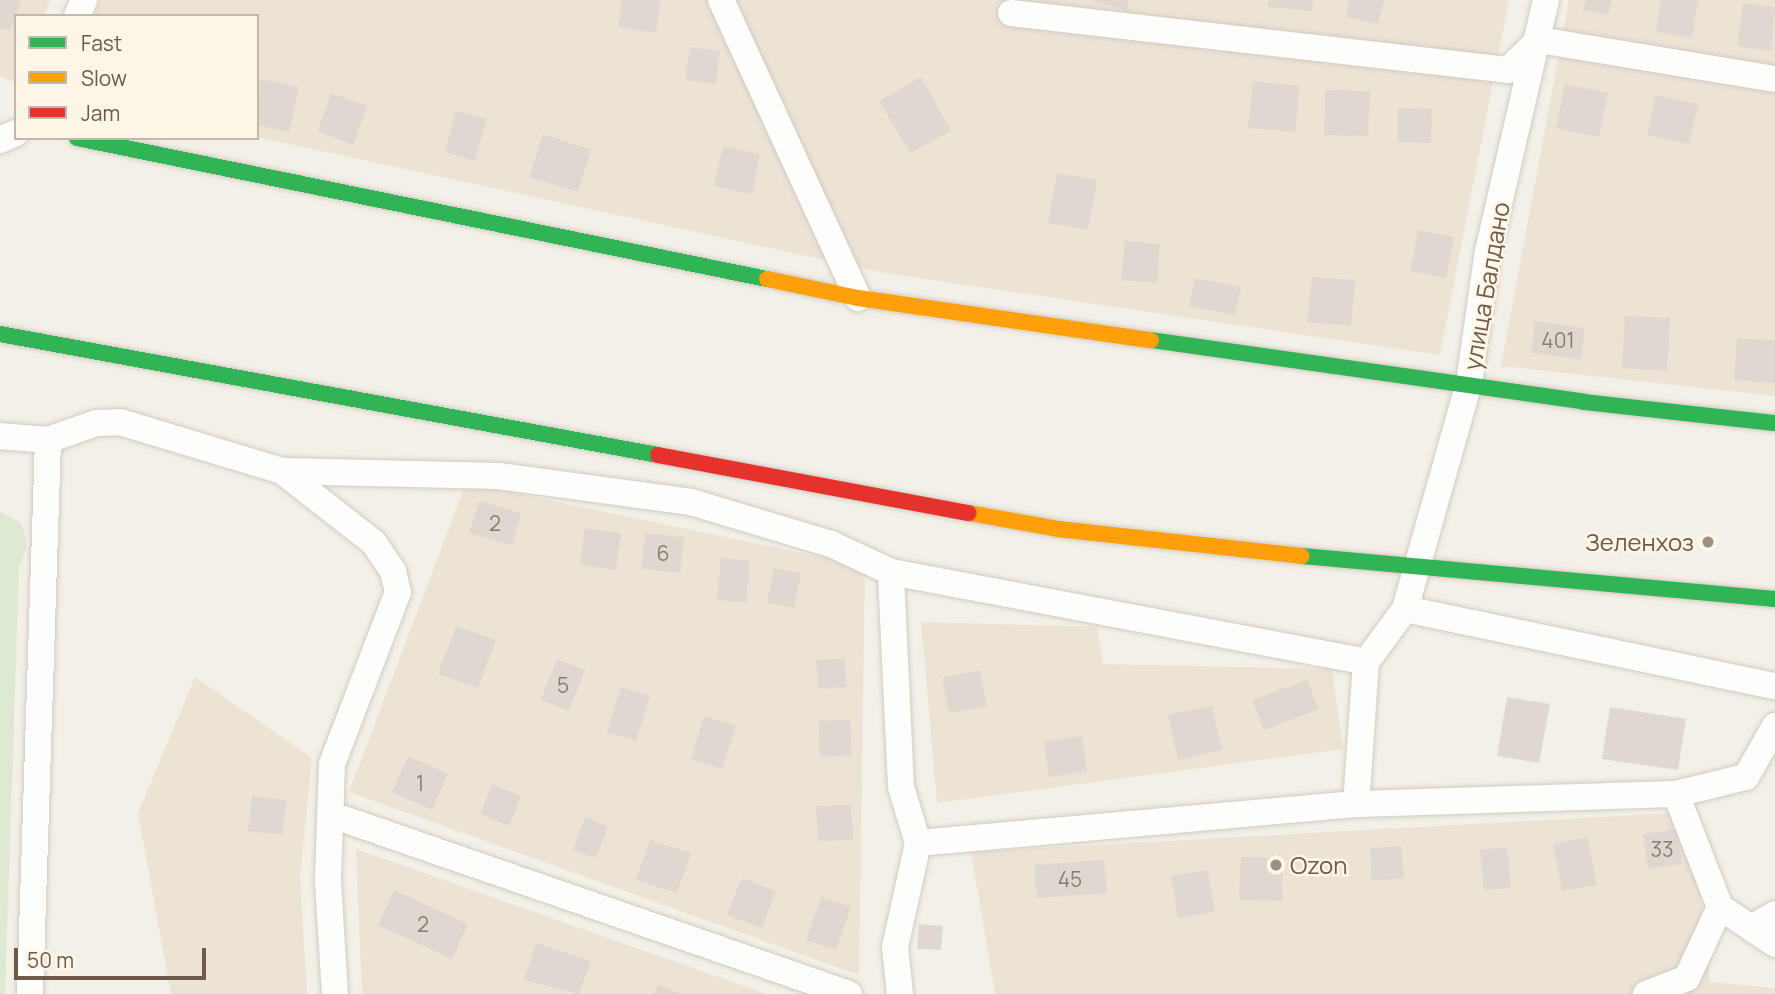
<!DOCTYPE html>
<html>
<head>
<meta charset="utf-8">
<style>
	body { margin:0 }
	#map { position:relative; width:1775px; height:994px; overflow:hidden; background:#f3f0e7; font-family:Manrope,sans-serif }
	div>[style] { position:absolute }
	.residential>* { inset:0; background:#ece3d5 }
	.green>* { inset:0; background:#dee9d3 }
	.building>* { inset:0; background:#dfd8d0 }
	.roads { filter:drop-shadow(0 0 2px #d2cbc3) drop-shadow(0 0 2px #d2cbc3) }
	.street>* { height:26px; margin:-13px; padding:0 13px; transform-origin:13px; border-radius:13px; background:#fdfdfb }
	.fast>* { height:16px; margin:-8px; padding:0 8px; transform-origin:8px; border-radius:8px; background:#30b455 }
	.slow>* { height:16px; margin:-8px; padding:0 8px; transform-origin:8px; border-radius:8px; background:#ff9f0a }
	.jam>* { height:16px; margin:-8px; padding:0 8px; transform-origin:8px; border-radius:8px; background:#e5322d }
	.dots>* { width:19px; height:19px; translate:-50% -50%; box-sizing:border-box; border:4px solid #fdf6e7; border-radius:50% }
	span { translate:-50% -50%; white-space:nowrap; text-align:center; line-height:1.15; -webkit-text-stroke:5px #fdf6e7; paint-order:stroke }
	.number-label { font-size:21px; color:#8b7c6e }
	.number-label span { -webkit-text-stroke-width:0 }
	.street-label { font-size:24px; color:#6d5a4b }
	.poi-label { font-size:24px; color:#6d5a4b }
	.right { translate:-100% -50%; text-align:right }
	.left { translate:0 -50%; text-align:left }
	.legend { position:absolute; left:14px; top:14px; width:245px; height:126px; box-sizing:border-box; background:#fdf6e7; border:2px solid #c3b8a9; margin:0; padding:9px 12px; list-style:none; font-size:21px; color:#6d5a4b }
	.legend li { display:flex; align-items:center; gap:14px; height:35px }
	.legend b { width:35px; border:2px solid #c3b8a9 }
	.scale { position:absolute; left:14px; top:948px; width:192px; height:32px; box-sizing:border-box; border:4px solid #6d5a4b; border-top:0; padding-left:9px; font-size:21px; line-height:24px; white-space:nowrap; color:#6d5a4b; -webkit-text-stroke:5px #fdf6e7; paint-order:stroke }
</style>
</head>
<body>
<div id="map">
	<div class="residential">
		<div style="clip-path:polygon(0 0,50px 0,44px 16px,16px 16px,16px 83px,0 76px)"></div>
		<div style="clip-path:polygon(100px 0,1509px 0,1440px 355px,885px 273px,257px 137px,257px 16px,94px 16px)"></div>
		<div style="clip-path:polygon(1569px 0,1775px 0,1775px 396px,1501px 366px)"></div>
		<div style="clip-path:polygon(466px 483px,865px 566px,859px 975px,349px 792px)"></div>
		<div style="clip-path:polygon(921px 622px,1097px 627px,1103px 664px,1332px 669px,1343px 749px,937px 803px)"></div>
		<div style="clip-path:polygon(195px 677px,312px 758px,300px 876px,307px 994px,171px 994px,138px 813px)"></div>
		<div style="clip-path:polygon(1690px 812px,1710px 982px,1775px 988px,1775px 994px,995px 994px,971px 852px)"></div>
		<div style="clip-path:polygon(356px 849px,767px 994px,362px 994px)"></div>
	</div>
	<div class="green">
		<div style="clip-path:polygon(0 511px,22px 524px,27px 546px,19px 568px,5px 994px,0 994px)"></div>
	</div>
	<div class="building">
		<div style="clip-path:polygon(0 0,21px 0,10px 31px,0 28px)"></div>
		<div style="clip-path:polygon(622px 0,660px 0,656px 33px,618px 27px)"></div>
		<div style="clip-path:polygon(1091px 0,1129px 0,1127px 11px)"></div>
		<div style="clip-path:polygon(1269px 0,1313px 0,1312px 11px,1268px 7px)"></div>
		<div style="clip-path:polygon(1349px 0,1384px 0,1378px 24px,1346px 17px)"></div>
		<div style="clip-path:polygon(1586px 0,1612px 0,1608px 15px,1583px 10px)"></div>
		<div style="clip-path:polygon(1661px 0,1698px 0,1692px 38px,1656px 32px)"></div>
		<div style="clip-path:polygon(1743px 3px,1775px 7px,1771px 51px,1737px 46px)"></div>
		<div style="clip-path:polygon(690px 47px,720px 51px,716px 84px,685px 80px)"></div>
		<div style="clip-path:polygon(921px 77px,951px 131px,910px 153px,879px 101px)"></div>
		<div style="clip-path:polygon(260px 79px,299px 87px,289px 132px,257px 125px)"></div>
		<div style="clip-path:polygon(1253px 81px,1300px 86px,1295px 132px,1248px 128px)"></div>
		<div style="clip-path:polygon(1565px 84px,1608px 93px,1599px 137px,1556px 128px)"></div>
		<div style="clip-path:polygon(1325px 90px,1370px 91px,1368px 136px,1324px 135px)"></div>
		<div style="clip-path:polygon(331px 93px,367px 106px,353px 145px,318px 131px)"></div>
		<div style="clip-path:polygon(1656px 95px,1698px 104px,1689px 144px,1647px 135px)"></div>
		<div style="clip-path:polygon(1398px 108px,1432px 109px,1431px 143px,1398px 142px)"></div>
		<div style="clip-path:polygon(456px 111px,487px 119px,475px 161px,445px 152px)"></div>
		<div style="clip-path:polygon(543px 134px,591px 150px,578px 192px,529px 177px)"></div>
		<div style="clip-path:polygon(723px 146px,760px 154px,752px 194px,714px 186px)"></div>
		<div style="clip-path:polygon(1057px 173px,1097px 180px,1088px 230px,1048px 223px)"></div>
		<div style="clip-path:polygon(1418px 230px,1454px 237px,1446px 278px,1410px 271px)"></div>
		<div style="clip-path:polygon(1125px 241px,1160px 244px,1157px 283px,1121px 280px)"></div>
		<div style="clip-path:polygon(1312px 277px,1355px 280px,1351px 326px,1307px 322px)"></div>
		<div style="clip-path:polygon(1195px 278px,1241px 287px,1235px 315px,1189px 306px)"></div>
		<div style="clip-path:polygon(1625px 316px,1670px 318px,1667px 371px,1622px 368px)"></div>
		<div style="clip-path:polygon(1535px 321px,1585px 328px,1581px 359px,1531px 353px)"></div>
		<div style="clip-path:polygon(1737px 338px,1775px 340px,1775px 383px,1734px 380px)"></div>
		<div style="clip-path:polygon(479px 501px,521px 513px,512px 545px,469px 533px)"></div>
		<div style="clip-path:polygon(585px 528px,621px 533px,616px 570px,580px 565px)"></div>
		<div style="clip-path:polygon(645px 533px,684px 537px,680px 573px,642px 569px)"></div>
		<div style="clip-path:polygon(721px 558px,750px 561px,746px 603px,717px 600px)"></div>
		<div style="clip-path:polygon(774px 568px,801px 573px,794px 608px,767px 603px)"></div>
		<div style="clip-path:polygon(456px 626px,496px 640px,478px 688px,438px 674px)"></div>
		<div style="clip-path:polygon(844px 658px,847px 687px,819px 689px,816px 660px)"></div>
		<div style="clip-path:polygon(557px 659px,585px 670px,569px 711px,541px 700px)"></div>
		<div style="clip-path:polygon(980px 670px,987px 706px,949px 713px,942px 678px)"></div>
		<div style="clip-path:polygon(1307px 680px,1319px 709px,1264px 730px,1252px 700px)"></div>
		<div style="clip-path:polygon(621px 687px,650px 696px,636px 741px,607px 732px)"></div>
		<div style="clip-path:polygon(1507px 697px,1550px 704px,1539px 763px,1497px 756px)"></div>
		<div style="clip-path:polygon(1212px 706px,1222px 750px,1178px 760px,1168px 715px)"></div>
		<div style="clip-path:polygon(1610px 707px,1686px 719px,1678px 770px,1602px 759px)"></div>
		<div style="clip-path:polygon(704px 716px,736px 726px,722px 769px,691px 759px)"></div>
		<div style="clip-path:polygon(850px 720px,852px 755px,820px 757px,819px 721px)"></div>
		<div style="clip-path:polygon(1082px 736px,1087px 771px,1049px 777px,1044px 742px)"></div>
		<div style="clip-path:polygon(408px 756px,448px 774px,432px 810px,392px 792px)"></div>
		<div style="clip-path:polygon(492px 784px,521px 796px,509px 826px,480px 814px)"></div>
		<div style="clip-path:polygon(252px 796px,286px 800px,282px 835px,248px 831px)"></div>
		<div style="clip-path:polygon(851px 805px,853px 840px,818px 841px,816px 806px)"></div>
		<div style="clip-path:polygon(585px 817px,608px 826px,596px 858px,573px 850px)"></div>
		<div style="clip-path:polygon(1677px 829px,1682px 864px,1648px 869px,1643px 834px)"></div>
		<div style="clip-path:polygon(1588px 837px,1597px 885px,1562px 891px,1553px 844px)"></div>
		<div style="clip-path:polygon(650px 840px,691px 853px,677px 893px,636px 880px)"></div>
		<div style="clip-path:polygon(1401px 846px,1404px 878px,1372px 881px,1370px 848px)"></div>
		<div style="clip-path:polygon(1507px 847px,1511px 888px,1484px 890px,1480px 850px)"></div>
		<div style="clip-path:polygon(1241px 857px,1283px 858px,1282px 901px,1239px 900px)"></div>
		<div style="clip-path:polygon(1104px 860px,1107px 893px,1037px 898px,1034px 865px)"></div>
		<div style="clip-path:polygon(1208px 870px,1215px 912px,1178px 918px,1171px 876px)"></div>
		<div style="clip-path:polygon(742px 878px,776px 891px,762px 928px,727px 915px)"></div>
		<div style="clip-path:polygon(394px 890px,468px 924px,452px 959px,378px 925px)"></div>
		<div style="clip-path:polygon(821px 897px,851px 907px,836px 950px,806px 940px)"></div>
		<div style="clip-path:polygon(919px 924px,943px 926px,941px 950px,917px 949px)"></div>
		<div style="clip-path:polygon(536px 943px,591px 961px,579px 994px,524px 980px)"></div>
		<div style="clip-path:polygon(658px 985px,682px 994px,654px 994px)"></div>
	</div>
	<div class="roads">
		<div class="street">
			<div style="left:721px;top:0;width:328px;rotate:65.3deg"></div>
			<div style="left:1546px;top:0;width:258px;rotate:103deg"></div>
			<div style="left:1488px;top:251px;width:133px;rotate:98.2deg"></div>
			<div style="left:1469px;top:383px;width:235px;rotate:105.8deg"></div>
			<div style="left:1405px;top:609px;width:378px;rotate:11.8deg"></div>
			<div style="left:1011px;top:13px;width:500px;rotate:6.54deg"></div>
			<div style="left:1508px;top:70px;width:43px;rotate:-44.1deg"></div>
			<div style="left:1539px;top:40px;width:239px;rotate:9.4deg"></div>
			<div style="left:77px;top:16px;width:17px;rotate:-66deg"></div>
			<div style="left:0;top:140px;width:17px;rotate:-24deg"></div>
			<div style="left:0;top:436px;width:48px;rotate:4.8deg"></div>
			<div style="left:48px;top:440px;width:51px;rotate:-19.5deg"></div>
			<div style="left:96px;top:423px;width:24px;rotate:-2deg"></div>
			<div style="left:120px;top:422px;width:169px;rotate:16.8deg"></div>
			<div style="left:282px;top:471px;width:117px;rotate:38deg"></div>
			<div style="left:374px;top:543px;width:34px;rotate:56deg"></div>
			<div style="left:393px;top:571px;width:22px;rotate:77deg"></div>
			<div style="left:398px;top:592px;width:184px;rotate:111deg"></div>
			<div style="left:332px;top:764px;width:117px;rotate:92deg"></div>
			<div style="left:328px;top:881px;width:113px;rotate:86.5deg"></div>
			<div style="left:282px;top:471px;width:217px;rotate:1.3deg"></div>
			<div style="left:499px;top:476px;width:194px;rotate:7.7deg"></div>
			<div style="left:691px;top:502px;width:146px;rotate:16.7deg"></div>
			<div style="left:831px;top:544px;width:66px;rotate:25deg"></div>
			<div style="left:1405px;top:609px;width:66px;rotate:126.3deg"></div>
			<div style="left:1366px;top:662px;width:142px;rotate:94deg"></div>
			<div style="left:1356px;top:804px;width:320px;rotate:-1.8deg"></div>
			<div style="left:332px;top:815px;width:547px;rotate:19.1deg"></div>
			<div style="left:918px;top:843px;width:59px;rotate:-106.9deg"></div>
			<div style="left:901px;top:787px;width:215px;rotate:-92.7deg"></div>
			<div style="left:891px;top:572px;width:483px;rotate:10.7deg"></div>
			<div style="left:1720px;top:907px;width:66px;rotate:33.9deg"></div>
			<div style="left:1751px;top:928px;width:28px;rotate:-30deg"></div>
			<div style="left:30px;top:994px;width:554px;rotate:-88.14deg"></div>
			<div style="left:900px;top:994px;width:47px;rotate:-96.1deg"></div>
			<div style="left:895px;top:947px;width:107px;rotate:-77.5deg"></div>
			<div style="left:918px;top:843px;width:440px;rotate:-5.1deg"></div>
			<div style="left:1646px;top:994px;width:44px;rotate:-21.3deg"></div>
			<div style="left:1687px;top:978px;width:78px;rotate:-65.1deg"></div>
			<div style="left:1720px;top:907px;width:121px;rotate:-111.3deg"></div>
			<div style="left:1676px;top:794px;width:72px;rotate:-13.7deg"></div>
			<div style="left:1746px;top:777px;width:59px;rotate:-60.4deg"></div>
		</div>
		<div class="fast">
			<div style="left:77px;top:138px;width:704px;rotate:11.55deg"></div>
			<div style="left:0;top:334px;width:669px;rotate:10.42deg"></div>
			<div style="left:1151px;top:340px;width:437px;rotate:8.1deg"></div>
			<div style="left:1584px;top:402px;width:192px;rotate:6.3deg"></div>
			<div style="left:1302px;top:556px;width:475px;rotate:5.2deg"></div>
		</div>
		<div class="slow">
			<div style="left:767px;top:279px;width:93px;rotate:11.8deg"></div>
			<div style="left:858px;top:298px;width:296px;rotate:8.2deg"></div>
			<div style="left:969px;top:513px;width:90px;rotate:10.2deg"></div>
			<div style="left:1058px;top:529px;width:245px;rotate:6.3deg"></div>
		</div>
		<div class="jam">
			<div style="left:658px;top:455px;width:316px;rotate:10.6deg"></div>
		</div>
	</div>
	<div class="dots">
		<div style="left:1708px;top:542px;background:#9c8e82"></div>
		<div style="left:1276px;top:865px;background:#9c8e82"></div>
	</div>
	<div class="number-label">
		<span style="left:1558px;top:340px">401</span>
		<span style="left:495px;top:523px">2</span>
		<span style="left:663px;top:553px">6</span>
		<span style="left:563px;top:685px">5</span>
		<span style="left:420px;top:783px">1</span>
		<span style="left:1662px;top:849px">33</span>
		<span style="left:1070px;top:879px">45</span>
		<span style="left:423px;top:924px">2</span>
	</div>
	<div class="street-label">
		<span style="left:1486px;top:286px;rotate:-80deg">улица Балдано</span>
	</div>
	<div class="poi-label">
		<span class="right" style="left:1694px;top:542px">Зеленхоз</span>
		<span class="left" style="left:1290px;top:865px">Ozon</span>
	</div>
	<ul class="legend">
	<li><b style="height:9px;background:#30b455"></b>Fast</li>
	<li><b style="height:9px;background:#ff9f0a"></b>Slow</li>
	<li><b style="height:9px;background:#e5322d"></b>Jam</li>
	</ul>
	<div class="scale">50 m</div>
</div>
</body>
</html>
